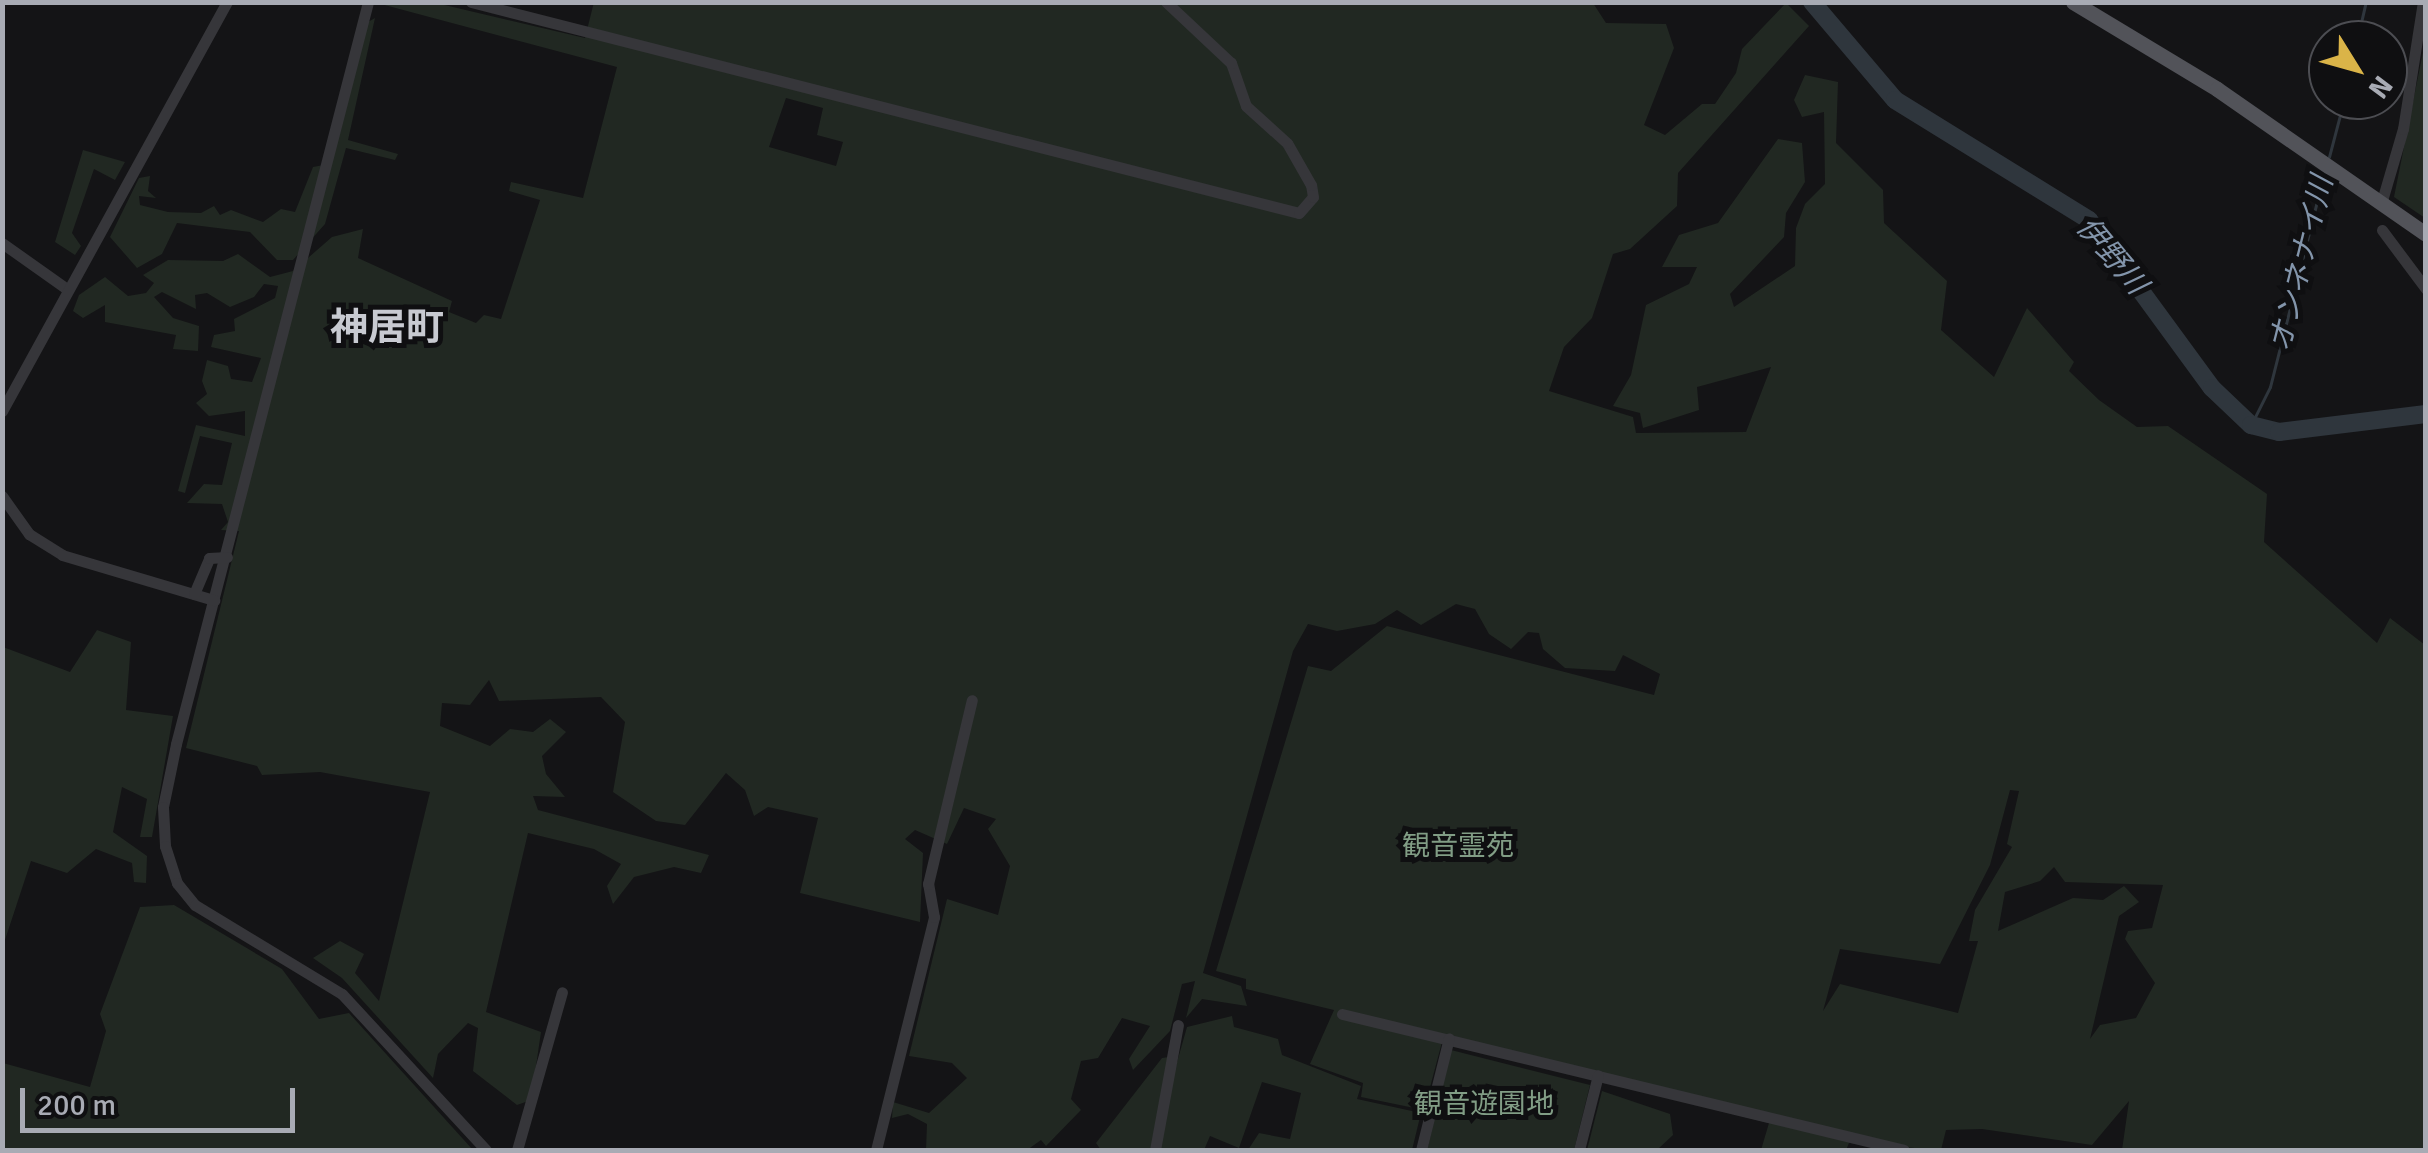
<!DOCTYPE html>
<html>
<head>
<meta charset="utf-8">
<style>
	body { margin:0 }
	#map { position:relative; width:2428px; height:1153px; overflow:hidden; background:#141416; font-family:Signika,"Noto Sans JP",sans-serif }
	div>[style] { position:absolute }
	.green>* { inset:0; background:#212822 }
	.stream>* { height:2.5px; margin:-1.25px; padding:0 1.25px; transform-origin:1.25px; border-radius:1.25px; background:#2f363d }
	.river>* { height:18px; margin:-9px; padding:0 9px; transform-origin:9px; border-radius:9px; background:#2f363d }
	.minor>* { height:11px; margin:-5.5px; padding:0 5.5px; transform-origin:5.5px; border-radius:5.5px; background:#36363a }
	.major>* { height:15px; margin:-7.5px; padding:0 7.5px; transform-origin:7.5px; border-radius:7.5px; background:#525359 }
	span { translate:-50% -50%; white-space:nowrap; text-align:center; line-height:1.15; -webkit-text-stroke:10px #0f0f11; paint-order:stroke }
	.park-label { font-size:28px; color:#819d85 }
	.water-label { font-size:30px; color:#8395ab; font-style:italic }
	.district-label { font-size:38px; color:#c8cad1; font-weight:700 }
	.frame { position:absolute; inset:0; border:5px solid #a8abb4; pointer-events:none }
	.north { position:absolute; left:2308px; top:20px; width:100px; height:100px; box-sizing:border-box; background:#0f0f11; border:2px solid #4c4d52; border-radius:50%; rotate:127deg; font-size:28px; font-weight:700; line-height:40px; text-align:center; color:#a8abb4 }
	.north::after { content:''; display:block; margin:auto; width:35px; height:45px; background:#dab448; clip-path:polygon(50% 0,100% 100%,50% 72%,0 100%) }
	.scale { position:absolute; left:20px; top:1088px; width:275px; height:45px; box-sizing:border-box; border:5px solid #a8abb4; border-top:0; padding-left:12px; font-size:30px; line-height:35px; white-space:nowrap; color:#a8abb4; -webkit-text-stroke:8px #0f0f11; paint-order:stroke }
</style>
</head>
<body>
<div id="map">
	<div class="green">
		<div style="clip-path:polygon(evenodd,594px 2px,1593px 3px,1606px 23px,1666px 24px,1674px 48px,1644px 125px,1665px 135px,1702px 104px,1715px 104px,1736px 73px,1742px 49px,1786px 3px,1809px 26px,1678px 173px,1677px 206px,1630px 249px,1613px 254px,1592px 318px,1564px 347px,1549px 391px,1633px 417px,1636px 433px,1746px 432px,1771px 367px,1697px 387px,1699px 410px,1643px 428px,1640px 413px,1613px 406px,1631px 375px,1646px 305px,1689px 284px,1697px 267px,1662px 267px,1679px 235px,1718px 223px,1778px 139px,1802px 143px,1805px 182px,1786px 213px,1784px 237px,1730px 294px,1734px 307px,1795px 266px,1796px 228px,1805px 204px,1825px 184px,1824px 112px,1802px 117px,1794px 100px,1805px 75px,1838px 82px,1836px 143px,1883px 190px,1884px 223px,1947px 281px,1941px 330px,1994px 377px,2027px 308px,2074px 362px,2069px 371px,2099px 400px,2137px 427px,2168px 426px,2267px 494px,2264px 542px,2377px 643px,2390px 618px,2425px 645px,2425px 1150px,2122px 1150px,2129px 1101px,2092px 1145px,1982px 1129px,1946px 1130px,1941px 1150px,1849px 1143px,1846px 1150px,1761px 1150px,1769px 1123px,1442px 1042px,1424px 1110px,1361px 1097px,1363px 1083px,1310px 1064px,1334px 1010px,1246px 989px,1246px 979px,1216px 971px,1308px 666px,1331px 671px,1387px 626px,1654px 695px,1660px 674px,1623px 655px,1615px 671px,1565px 668px,1543px 649px,1539px 633px,1528px 632px,1511px 649px,1489px 634px,1475px 609px,1456px 604px,1421px 625px,1397px 610px,1375px 624px,1337px 631px,1308px 624px,1293px 651px,1203px 973px,1241px 986px,1247px 1006px,1202px 999px,1186px 1018px,1195px 981px,1182px 984px,1170px 1031px,1133px 1070px,1129px 1059px,1150px 1026px,1122px 1018px,1098px 1058px,1081px 1061px,1071px 1099px,1081px 1110px,1046px 1146px,1041px 1140px,1027px 1150px,926px 1150px,927px 1124px,908px 1114px,892px 1118px,893px 1102px,929px 1113px,967px 1078px,952px 1063px,909px 1056px,947px 899px,998px 915px,1010px 866px,988px 829px,996px 819px,964px 808px,947px 844px,915px 830px,905px 839px,923px 853px,920px 922px,800px 893px,818px 818px,768px 807px,754px 816px,745px 790px,726px 773px,685px 825px,656px 821px,613px 792px,625px 722px,601px 697px,499px 701px,489px 680px,470px 705px,442px 703px,440px 726px,490px 746px,510px 729px,533px 732px,550px 719px,566px 732px,542px 756px,546px 774px,565px 797px,533px 796px,538px 810px,709px 855px,701px 873px,674px 867px,634px 877px,613px 904px,607px 886px,621px 864px,594px 849px,528px 833px,486px 1012px,541px 1032px,531px 1100px,517px 1105px,473px 1071px,478px 1028px,468px 1023px,438px 1054px,433px 1078px,342px 978px,313px 958px,340px 941px,364px 954px,355px 973px,379px 1001px,430px 792px,320px 772px,262px 775px,257px 766px,186px 748px,239px 531px,221px 530px,228px 522px,222px 504px,187px 503px,204px 484px,222px 485px,232px 443px,200px 436px,185px 493px,178px 491px,196px 425px,245px 436px,245px 411px,209px 416px,196px 403px,207px 394px,202px 381px,207px 360px,228px 366px,231px 379px,252px 382px,261px 358px,211px 347px,214px 335px,235px 331px,234px 319px,275px 298px,278px 286px,264px 284px,254px 297px,230px 307px,207px 293px,195px 295px,196px 309px,162px 292px,154px 297px,173px 318px,199px 326px,198px 351px,173px 349px,176px 335px,105px 322px,105px 305px,83px 318px,73px 311px,79px 295px,105px 277px,128px 296px,146px 293px,154px 283px,143px 275px,168px 260px,223px 261px,238px 254px,270px 277px,293px 271px,332px 237px,363px 229px,358px 258px,452px 301px,449px 312px,476px 323px,484px 315px,501px 319px,540px 200px,509px 191px,511px 182px,583px 198px,617px 67px,377px 3px,436px 3px,585px 38px,594px 2px,786px 98px,823px 108px,817px 135px,843px 142px,836px 166px,769px 147px,786px 98px,594px 2px,2010px 790px,2019px 791px,2007px 844px,2012px 847px,1975px 910px,1969px 941px,1978px 941px,1958px 1013px,1840px 984px,1823px 1011px,1840px 949px,1940px 964px,1990px 865px,2010px 790px,594px 2px,2054px 867px,2065px 882px,2163px 885px,2152px 928px,2128px 931px,2125px 939px,2155px 983px,2136px 1018px,2100px 1025px,2090px 1039px,2119px 916px,2139px 902px,2124px 886px,2103px 900px,2073px 898px,1998px 931px,2005px 892px,2040px 881px,2054px 867px)"></div>
		<div style="clip-path:polygon(375px 18px,348px 140px,398px 154px,395px 160px,346px 148px,325px 224px,293px 260px,277px 260px,250px 232px,177px 223px,162px 254px,137px 268px,110px 237px,139px 178px,150px 176px,148px 191px,156px 198px,139px 196px,140px 205px,168px 212px,201px 213px,214px 206px,220px 215px,231px 210px,263px 222px,281px 209px,295px 212px,313px 167px,329px 164px,368px 22px)"></div>
		<div style="clip-path:polygon(2425px 42px,2426px 218px,2425px 218px,2394px 197px)"></div>
		<div style="clip-path:polygon(83px 150px,125px 162px,115px 180px,94px 169px,72px 233px,81px 246px,75px 255px,55px 242px)"></div>
		<div style="clip-path:polygon(97px 630px,131px 642px,126px 710px,173px 716px,152px 837px,140px 837px,147px 799px,122px 787px,113px 832px,147px 856px,146px 883px,134px 882px,132px 863px,96px 849px,67px 873px,31px 861px,3px 946px,3px 647px,70px 672px)"></div>
		<div style="clip-path:polygon(174px 905px,282px 969px,319px 1019px,349px 1013px,473px 1150px,3px 1150px,3px 1063px,90px 1087px,106px 1031px,100px 1014px,140px 907px)"></div>
		<div style="clip-path:polygon(1232px 1016px,1234px 1027px,1278px 1039px,1282px 1055px,1361px 1086px,1357px 1099px,1421px 1113px,1412px 1150px,1248px 1150px,1259px 1133px,1290px 1139px,1301px 1093px,1262px 1082px,1239px 1148px,1210px 1136px,1204px 1150px,1101px 1150px,1096px 1143px,1162px 1058px,1169px 1057px,1166px 1101px,1187px 1027px)"></div>
		<div style="clip-path:polygon(1451px 1050px,1590px 1085px,1574px 1150px,1427px 1150px)"></div>
		<div style="clip-path:polygon(1602px 1091px,1670px 1114px,1673px 1135px,1657px 1150px,1587px 1150px)"></div>
	</div>
	<div class="stream">
		<div style="left:2357px;top:40px;width:39px;rotate:-77deg"></div>
		<div style="left:2329px;top:157px;width:59px;rotate:-75.3deg"></div>
		<div style="left:2251px;top:425px;width:42px;rotate:-63.4deg"></div>
		<div style="left:2270px;top:387px;width:220px;rotate:-75.8deg"></div>
	</div>
	<div class="river">
		<div style="left:1812px;top:2px;width:128px;rotate:49.7deg"></div>
		<div style="left:1895px;top:100px;width:228px;rotate:31.7deg"></div>
		<div style="left:2089px;top:220px;width:208px;rotate:53.8deg"></div>
		<div style="left:2212px;top:388px;width:54px;rotate:43.5deg"></div>
		<div style="left:2251px;top:425px;width:29px;rotate:14deg"></div>
		<div style="left:2279px;top:432px;width:148px;rotate:-7deg"></div>
	</div>
	<div class="minor">
		<div style="left:368px;top:2px;width:766px;rotate:104.51deg"></div>
		<div style="left:176px;top:744px;width:64px;rotate:101.7deg"></div>
		<div style="left:163px;top:807px;width:39px;rotate:87deg"></div>
		<div style="left:165px;top:846px;width:39px;rotate:72deg"></div>
		<div style="left:177px;top:883px;width:28px;rotate:51deg"></div>
		<div style="left:195px;top:905px;width:172px;rotate:31.2deg"></div>
		<div style="left:342px;top:994px;width:212px;rotate:47.3deg"></div>
		<div style="left:471px;top:2px;width:854px;rotate:14.3deg"></div>
		<div style="left:1299px;top:213px;width:21px;rotate:-49deg"></div>
		<div style="left:1313px;top:197px;width:12px;rotate:-99deg"></div>
		<div style="left:1311px;top:185px;width:48px;rotate:-119.7deg"></div>
		<div style="left:1287px;top:143px;width:55px;rotate:-137.9deg"></div>
		<div style="left:1246px;top:106px;width:46px;rotate:-109.2deg"></div>
		<div style="left:1231px;top:63px;width:89px;rotate:-136.8deg"></div>
		<div style="left:2381px;top:204px;width:78px;rotate:-73.7deg"></div>
		<div style="left:2403px;top:129px;width:129px;rotate:-81.1deg"></div>
		<div style="left:2382px;top:230px;width:74px;rotate:53.3deg"></div>
		<div style="left:2px;top:243px;width:80px;rotate:35.3deg"></div>
		<div style="left:2px;top:411px;width:467px;rotate:-61.2deg"></div>
		<div style="left:2px;top:496px;width:47px;rotate:54.6deg"></div>
		<div style="left:29px;top:534px;width:39px;rotate:32deg"></div>
		<div style="left:62px;top:555px;width:159px;rotate:16.5deg"></div>
		<div style="left:194px;top:594px;width:39px;rotate:-67deg"></div>
		<div style="left:209px;top:558px;width:18px;rotate:-3deg"></div>
		<div style="left:1342px;top:1014px;width:578px;rotate:13.6deg"></div>
		<div style="left:517px;top:1150px;width:164px;rotate:-74.1deg"></div>
		<div style="left:876px;top:1150px;width:240px;rotate:-76deg"></div>
		<div style="left:934px;top:917px;width:34px;rotate:-100deg"></div>
		<div style="left:928px;top:884px;width:189px;rotate:-76.6deg"></div>
		<div style="left:1155px;top:1150px;width:127px;rotate:-79.6deg"></div>
		<div style="left:1421px;top:1150px;width:115px;rotate:-76deg"></div>
		<div style="left:1579px;top:1150px;width:77px;rotate:-75.8deg"></div>
	</div>
	<div class="major">
		<div style="left:2073px;top:2px;width:168px;rotate:31.1deg"></div>
		<div style="left:2217px;top:89px;width:254px;rotate:34.8deg"></div>
	</div>
	<div class="park-label">
		<span style="left:1458px;top:846px">観音霊苑</span>
		<span style="left:1484px;top:1104px">観音遊園地</span>
	</div>
	<div class="water-label">
		<span style="left:2111px;top:256px;rotate:50deg">伊野川</span>
		<span style="left:2302px;top:264px;rotate:-76deg">オンネナイ川</span>
	</div>
	<div class="district-label">
		<span style="left:387px;top:328px">神居町</span>
	</div>
	<div class="frame"></div>
	<div class="north">N</div>
	<div class="scale">200 m</div>
</div>
</body>
</html>
